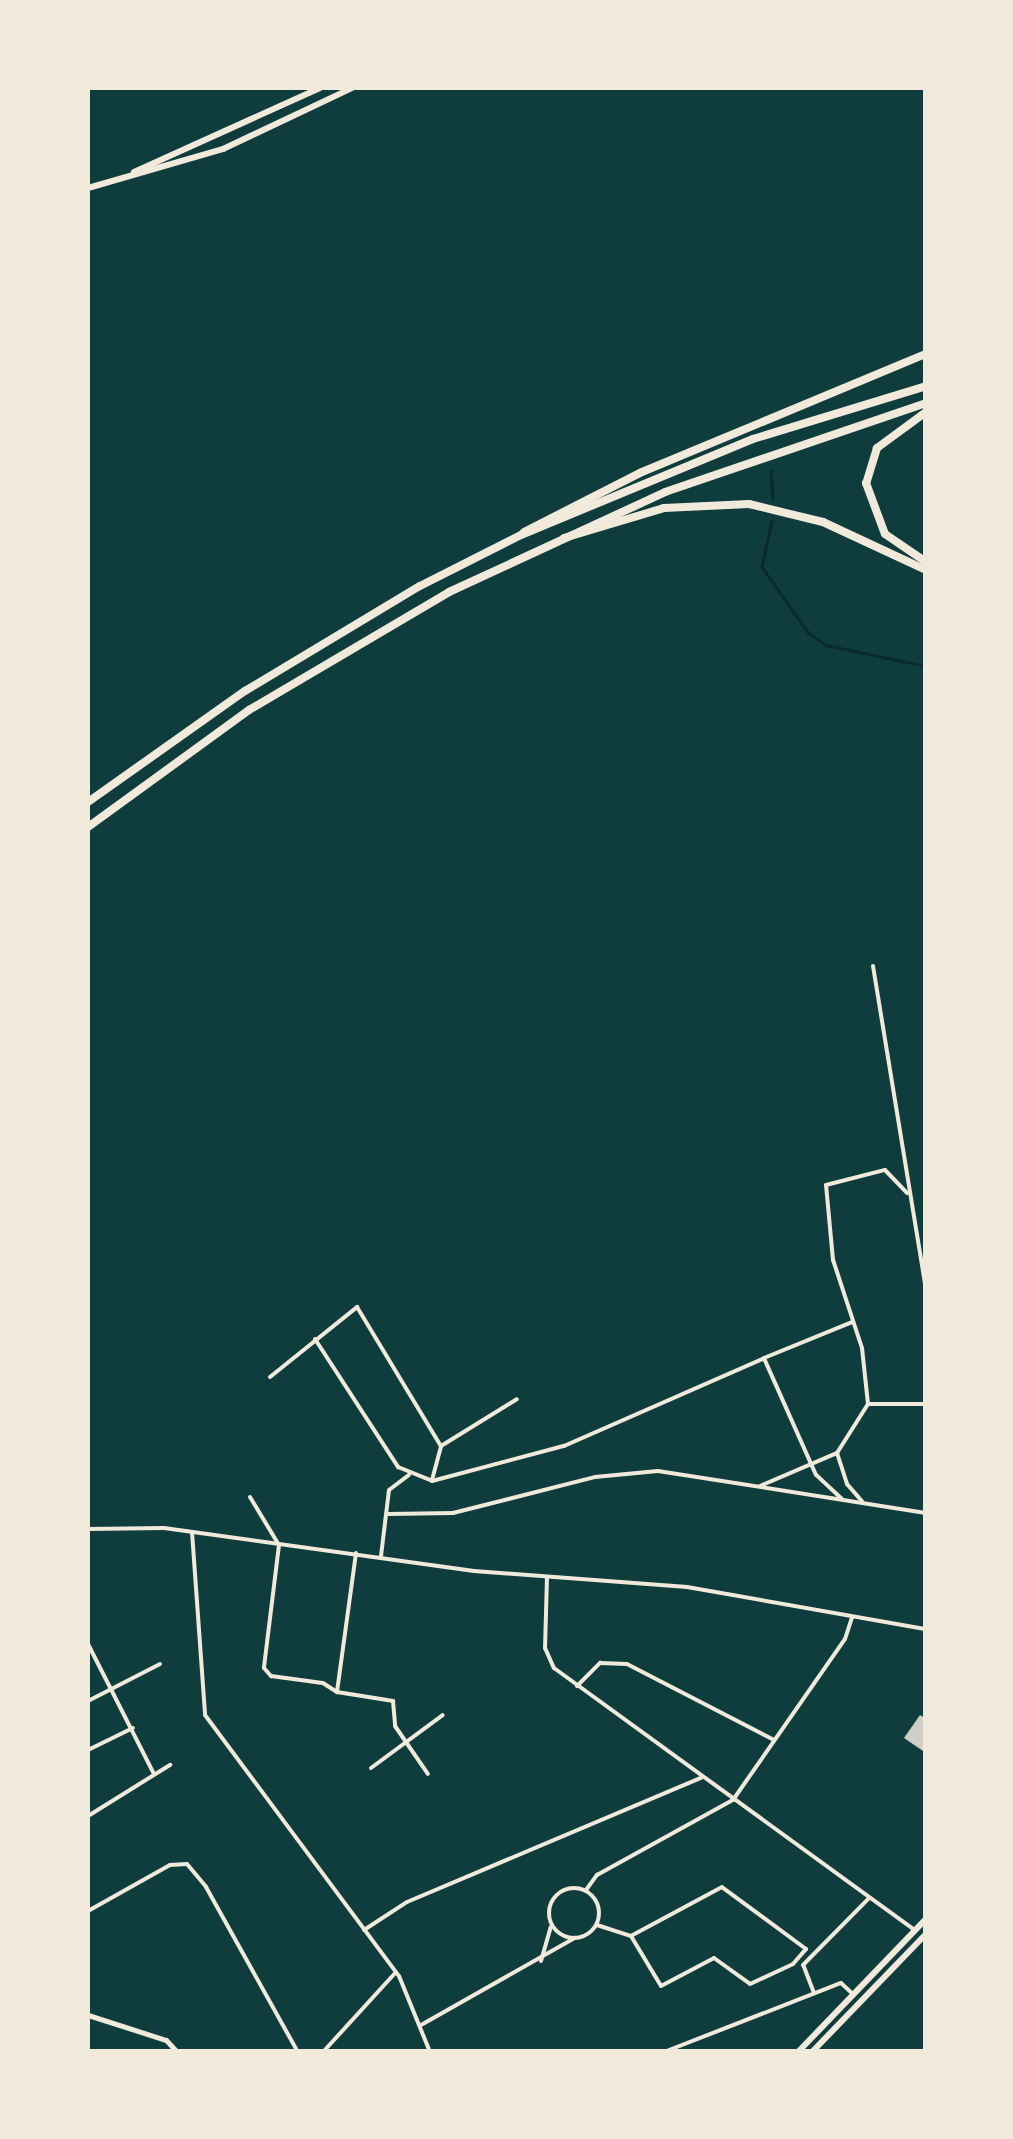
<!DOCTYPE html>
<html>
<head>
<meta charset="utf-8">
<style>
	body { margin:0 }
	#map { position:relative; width:1013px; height:2139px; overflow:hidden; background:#0f3d3e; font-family:Signika,sans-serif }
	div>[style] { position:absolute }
	.stream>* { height:2.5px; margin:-1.25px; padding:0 1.25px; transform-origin:1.25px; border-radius:1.25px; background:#0a2a2b }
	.building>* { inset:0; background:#cfcfc3 }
	.minor>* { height:4px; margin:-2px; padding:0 2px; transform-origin:2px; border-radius:2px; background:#f1e9da }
	.minor>.ring { margin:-2px; padding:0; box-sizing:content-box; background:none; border:4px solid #f1e9da; border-radius:50% }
	.tertiary>* { height:5px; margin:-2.5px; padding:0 2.5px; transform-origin:2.5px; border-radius:2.5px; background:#f1e9da }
	.primary>* { height:6px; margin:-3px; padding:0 3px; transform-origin:3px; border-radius:3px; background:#f1e9da }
	.trunk>* { height:6px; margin:-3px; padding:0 3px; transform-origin:3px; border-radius:3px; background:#f1e9da }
	.motorway>* { height:8px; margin:-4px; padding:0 4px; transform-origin:4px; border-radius:4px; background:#f1e9da }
	span { translate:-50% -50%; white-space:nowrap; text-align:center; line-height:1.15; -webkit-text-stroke:10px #f1e9da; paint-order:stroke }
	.frame { position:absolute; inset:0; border:90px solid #f1e9da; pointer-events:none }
</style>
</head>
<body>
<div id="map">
	<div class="stream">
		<div style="left:771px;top:471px;width:28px;rotate:86deg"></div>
		<div style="left:772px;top:521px;width:47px;rotate:102.3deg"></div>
		<div style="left:762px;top:567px;width:80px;rotate:54.7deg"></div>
		<div style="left:808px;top:632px;width:22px;rotate:36deg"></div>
		<div style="left:826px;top:645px;width:102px;rotate:11.9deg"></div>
	</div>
	<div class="building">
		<div style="clip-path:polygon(920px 1715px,926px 1719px,926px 1753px,904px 1738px)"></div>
	</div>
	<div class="minor">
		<div style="left:873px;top:966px;width:329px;rotate:80.7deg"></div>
		<div style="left:315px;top:1339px;width:153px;rotate:57deg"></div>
		<div style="left:398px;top:1467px;width:37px;rotate:22deg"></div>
		<div style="left:432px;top:1481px;width:137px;rotate:-14.9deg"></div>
		<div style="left:564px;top:1446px;width:219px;rotate:-23.7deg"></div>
		<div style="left:270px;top:1377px;width:112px;rotate:-38.8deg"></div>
		<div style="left:357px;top:1307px;width:162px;rotate:58.9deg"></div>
		<div style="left:868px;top:1404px;width:56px;rotate:-96.1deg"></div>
		<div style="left:862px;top:1348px;width:93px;rotate:-108.2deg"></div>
		<div style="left:833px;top:1260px;width:75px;rotate:-95.3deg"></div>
		<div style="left:826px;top:1185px;width:61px;rotate:-14.3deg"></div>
		<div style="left:885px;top:1170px;width:32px;rotate:46deg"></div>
		<div style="left:837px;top:1453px;width:33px;rotate:72deg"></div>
		<div style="left:847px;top:1484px;width:23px;rotate:49deg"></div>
		<div style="left:432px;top:1480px;width:35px;rotate:-75deg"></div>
		<div style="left:441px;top:1446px;width:89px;rotate:-31.7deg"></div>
		<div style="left:760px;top:1486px;width:84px;rotate:-23.2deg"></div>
		<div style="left:837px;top:1453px;width:58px;rotate:-57.7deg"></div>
		<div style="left:868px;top:1404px;width:58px"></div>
		<div style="left:250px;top:1497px;width:56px;rotate:58.9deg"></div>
		<div style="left:279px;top:1545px;width:124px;rotate:97deg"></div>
		<div style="left:264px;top:1668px;width:11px;rotate:49deg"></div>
		<div style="left:271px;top:1676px;width:52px;rotate:7.7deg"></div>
		<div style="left:323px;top:1683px;width:17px;rotate:33deg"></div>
		<div style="left:842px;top:1499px;width:35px;rotate:-137deg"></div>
		<div style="left:816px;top:1475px;width:128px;rotate:-114deg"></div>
		<div style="left:764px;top:1358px;width:95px;rotate:-22.2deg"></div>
		<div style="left:388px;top:1514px;width:65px;rotate:-0.9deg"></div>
		<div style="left:453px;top:1513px;width:146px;rotate:-14.2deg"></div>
		<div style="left:595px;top:1477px;width:63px;rotate:-5.4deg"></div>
		<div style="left:658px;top:1471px;width:271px;rotate:8.9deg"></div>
		<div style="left:88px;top:1529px;width:76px;rotate:-0.8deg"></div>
		<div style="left:164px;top:1528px;width:313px;rotate:7.9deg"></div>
		<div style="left:474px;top:1571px;width:214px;rotate:4.3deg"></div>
		<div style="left:687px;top:1587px;width:243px;rotate:10deg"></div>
		<div style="left:192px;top:1532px;width:183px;rotate:85.9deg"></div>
		<div style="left:205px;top:1715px;width:325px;rotate:53.4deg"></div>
		<div style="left:399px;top:1976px;width:82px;rotate:67.8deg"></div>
		<div style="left:356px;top:1553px;width:140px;rotate:97.8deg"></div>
		<div style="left:337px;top:1692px;width:57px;rotate:9.1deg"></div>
		<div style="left:393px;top:1701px;width:25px;rotate:85deg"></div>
		<div style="left:395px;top:1726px;width:58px;rotate:55.5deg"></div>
		<div style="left:381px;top:1556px;width:66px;rotate:-83.1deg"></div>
		<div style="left:389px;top:1490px;width:25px;rotate:-37deg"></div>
		<div style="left:547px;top:1577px;width:71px;rotate:91.6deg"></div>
		<div style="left:545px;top:1648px;width:22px;rotate:66deg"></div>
		<div style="left:554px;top:1668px;width:446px;rotate:36deg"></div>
		<div style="left:88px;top:1644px;width:146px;rotate:63.1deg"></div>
		<div style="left:577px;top:1686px;width:33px;rotate:-45deg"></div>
		<div style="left:600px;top:1663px;width:27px;rotate:2deg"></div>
		<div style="left:627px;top:1664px;width:165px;rotate:27.3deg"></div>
		<div style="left:88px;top:1701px;width:81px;rotate:-27.2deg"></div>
		<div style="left:88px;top:1750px;width:50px;rotate:-26.1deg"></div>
		<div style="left:371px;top:1768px;width:89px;rotate:-36.4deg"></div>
		<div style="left:88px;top:1816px;width:97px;rotate:-31.9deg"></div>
		<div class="ring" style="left:549px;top:1888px;width:46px;height:46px"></div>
		<div style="left:586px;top:1890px;width:19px;rotate:-54deg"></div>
		<div style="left:597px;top:1875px;width:155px;rotate:-28.9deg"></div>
		<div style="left:733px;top:1800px;width:196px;rotate:-55.2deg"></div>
		<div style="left:845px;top:1639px;width:23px;rotate:-72deg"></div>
		<div style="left:88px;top:1911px;width:94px;rotate:-29.3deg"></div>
		<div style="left:170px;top:1865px;width:17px;rotate:-3deg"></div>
		<div style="left:187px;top:1864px;width:30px;rotate:50deg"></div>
		<div style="left:206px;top:1887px;width:189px;rotate:60.9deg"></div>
		<div style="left:597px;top:1925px;width:36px;rotate:18deg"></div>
		<div style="left:631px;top:1936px;width:58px;rotate:59deg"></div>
		<div style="left:661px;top:1986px;width:60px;rotate:-27.8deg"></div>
		<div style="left:714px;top:1958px;width:44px;rotate:35.8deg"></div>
		<div style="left:750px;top:1984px;width:47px;rotate:-24.9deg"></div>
		<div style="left:793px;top:1964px;width:20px;rotate:-49deg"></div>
		<div style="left:806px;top:1949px;width:104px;rotate:-143.6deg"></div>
		<div style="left:722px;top:1887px;width:103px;rotate:151.7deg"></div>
		<div style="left:364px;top:1930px;width:51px;rotate:-33.1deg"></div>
		<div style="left:407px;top:1902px;width:319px;rotate:-22.9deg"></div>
		<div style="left:541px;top:1961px;width:35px;rotate:-74deg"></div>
		<div style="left:814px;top:1993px;width:30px;rotate:-111deg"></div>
		<div style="left:803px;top:1965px;width:94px;rotate:-45.4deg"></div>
		<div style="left:421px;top:2025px;width:177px;rotate:-29.5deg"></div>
		<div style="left:323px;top:2052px;width:108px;rotate:-47.6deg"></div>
		<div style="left:664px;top:2052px;width:190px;rotate:-21.3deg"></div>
		<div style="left:841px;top:1983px;width:16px;rotate:43deg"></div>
	</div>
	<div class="tertiary">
		<div style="left:88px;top:2015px;width:82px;rotate:17.8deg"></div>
		<div style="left:166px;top:2040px;width:16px;rotate:47deg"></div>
	</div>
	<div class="primary">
		<div style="left:798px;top:2052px;width:185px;rotate:-46.1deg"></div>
		<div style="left:812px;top:2052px;width:164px;rotate:-46deg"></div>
	</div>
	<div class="trunk">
		<div style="left:134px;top:172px;width:204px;rotate:-24.3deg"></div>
		<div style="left:88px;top:188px;width:141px;rotate:-16.1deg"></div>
		<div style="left:223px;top:149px;width:143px;rotate:-25.3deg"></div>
	</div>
	<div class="motorway">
		<div style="left:926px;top:412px;width:61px;rotate:143.7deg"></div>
		<div style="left:877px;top:448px;width:37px;rotate:107deg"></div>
		<div style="left:866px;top:483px;width:54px;rotate:69.6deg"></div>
		<div style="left:885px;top:534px;width:50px;rotate:34.3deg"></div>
		<div style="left:524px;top:532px;width:132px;rotate:-27deg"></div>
		<div style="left:642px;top:472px;width:308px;rotate:-22.6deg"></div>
		<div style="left:564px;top:538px;width:104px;rotate:-16.7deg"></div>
		<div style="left:664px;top:508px;width:85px;rotate:-2.7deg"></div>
		<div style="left:749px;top:504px;width:76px;rotate:13.7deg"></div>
		<div style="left:823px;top:522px;width:114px;rotate:25deg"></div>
		<div style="left:88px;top:802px;width:192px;rotate:-35.3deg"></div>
		<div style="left:245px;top:691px;width:204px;rotate:-31deg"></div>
		<div style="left:420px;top:586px;width:113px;rotate:-26.8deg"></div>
		<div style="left:521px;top:535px;width:251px;rotate:-22.5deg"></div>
		<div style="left:753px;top:439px;width:181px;rotate:-17deg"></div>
		<div style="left:88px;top:827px;width:199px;rotate:-36deg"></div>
		<div style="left:249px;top:710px;width:232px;rotate:-30.5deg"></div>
		<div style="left:449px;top:592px;width:238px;rotate:-24.8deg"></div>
		<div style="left:665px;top:492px;width:276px;rotate:-18.8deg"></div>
	</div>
	<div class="frame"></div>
</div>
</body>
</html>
